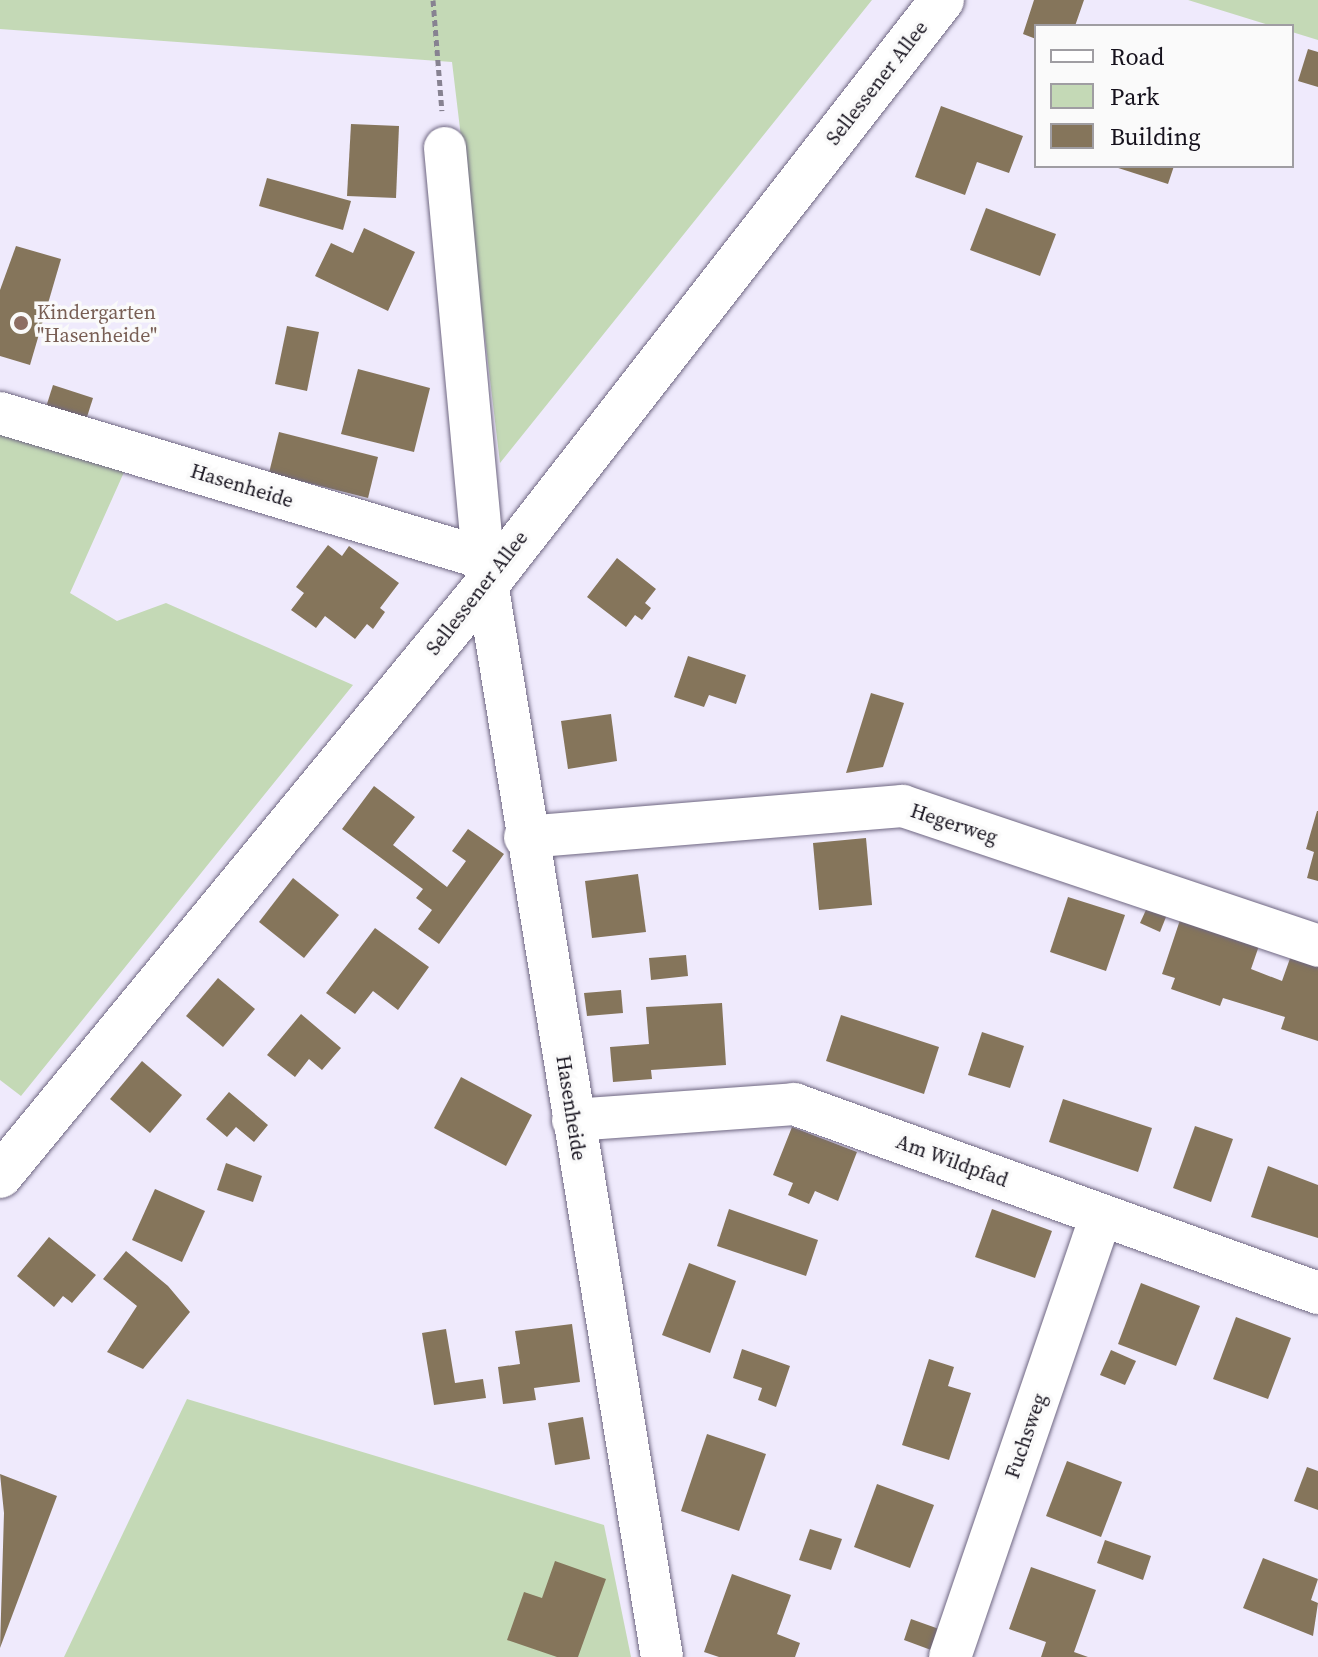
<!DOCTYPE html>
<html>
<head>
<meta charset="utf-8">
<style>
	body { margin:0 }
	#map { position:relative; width:1318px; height:1657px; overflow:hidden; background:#efeafc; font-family:"Source Serif 4",serif }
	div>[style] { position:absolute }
	.green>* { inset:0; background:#c4d9b6 }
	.building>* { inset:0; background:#85755b }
	.path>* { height:5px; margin-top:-2.5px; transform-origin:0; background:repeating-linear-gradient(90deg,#878291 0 6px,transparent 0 10px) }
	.roads { filter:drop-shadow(0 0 2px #6f6782) drop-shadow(0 0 2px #6f6782) }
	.street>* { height:42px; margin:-21px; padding:0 21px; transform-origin:21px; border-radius:21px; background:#fff }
	.secondary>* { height:44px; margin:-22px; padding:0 22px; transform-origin:22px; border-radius:22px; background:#fff }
	.dots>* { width:22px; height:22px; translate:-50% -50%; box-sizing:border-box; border:4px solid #fafafa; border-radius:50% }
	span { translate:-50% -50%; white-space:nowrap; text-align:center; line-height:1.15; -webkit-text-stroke:7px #fafafa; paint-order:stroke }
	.street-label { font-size:20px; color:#16121d }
	.education-label { font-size:20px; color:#785e54 }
	.left { translate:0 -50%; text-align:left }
	.legend { position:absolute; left:1034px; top:24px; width:260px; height:144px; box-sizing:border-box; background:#fafafa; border:2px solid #9f9da2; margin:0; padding:10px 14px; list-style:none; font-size:24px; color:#16121d }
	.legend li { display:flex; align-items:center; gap:16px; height:40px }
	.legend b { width:40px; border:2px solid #9f9da2 }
</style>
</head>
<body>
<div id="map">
	<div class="green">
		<div style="clip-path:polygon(0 0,872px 0,500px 463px,452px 62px,0 29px)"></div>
		<div style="clip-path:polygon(1188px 0,1318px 0,1318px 40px,1292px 32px,1292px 26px,1272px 26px)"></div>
		<div style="clip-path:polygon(0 421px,129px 461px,70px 593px,117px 621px,166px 603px,353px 685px,21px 1096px,0 1080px)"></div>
		<div style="clip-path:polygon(187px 1399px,604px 1525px,631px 1657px,64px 1657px)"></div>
	</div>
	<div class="building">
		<div style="clip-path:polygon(1034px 0,1084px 0,1075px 26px,1036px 26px,1036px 39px,1023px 34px)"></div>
		<div style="clip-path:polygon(1308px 49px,1318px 52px,1318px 87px,1298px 81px)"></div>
		<div style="clip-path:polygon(941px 106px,1023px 136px,1009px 173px,977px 162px,965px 195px,915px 177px)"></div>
		<div style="clip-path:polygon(351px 124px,399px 126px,396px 198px,347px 196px)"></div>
		<div style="clip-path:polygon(1112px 166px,1174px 166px,1168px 184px)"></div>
		<div style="clip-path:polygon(267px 178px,351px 201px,343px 230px,259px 206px)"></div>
		<div style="clip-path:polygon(986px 208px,1056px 234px,1040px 276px,970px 250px)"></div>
		<div style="clip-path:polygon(364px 228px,415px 252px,388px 311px,315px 276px,331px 243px,353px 253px)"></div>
		<div style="clip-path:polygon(16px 246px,61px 259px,30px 365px,0 356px,0 290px)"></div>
		<div style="clip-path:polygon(287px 326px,319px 332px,307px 391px,275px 384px)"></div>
		<div style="clip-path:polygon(358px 369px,430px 388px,414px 452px,341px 434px)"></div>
		<div style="clip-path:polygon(53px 385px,93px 398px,86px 420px,46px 407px)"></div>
		<div style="clip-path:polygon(279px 432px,378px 457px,368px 498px,269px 473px)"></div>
		<div style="clip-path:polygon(328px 545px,342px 556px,349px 546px,399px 583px,380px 608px,385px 612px,373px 629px,367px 624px,355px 639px,325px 616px,316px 628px,291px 610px,304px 593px,296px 587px)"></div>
		<div style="clip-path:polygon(617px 558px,656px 589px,645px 603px,651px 608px,642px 620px,635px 615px,626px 627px,587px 597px)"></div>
		<div style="clip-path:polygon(688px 656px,746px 675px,736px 704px,709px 695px,704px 707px,674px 697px)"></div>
		<div style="clip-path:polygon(871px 693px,904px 703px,883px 767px,846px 773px)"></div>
		<div style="clip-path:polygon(611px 714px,617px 761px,568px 769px,561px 721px)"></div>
		<div style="clip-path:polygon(374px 786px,415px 817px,393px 845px,447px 887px,466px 861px,452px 851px,468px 829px,504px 854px,439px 944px,418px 929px,432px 910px,416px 898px,423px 889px,342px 829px)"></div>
		<div style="clip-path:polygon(1317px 811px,1318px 811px,1318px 881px,1307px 878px,1314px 852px,1306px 849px)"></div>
		<div style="clip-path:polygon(866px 838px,872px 905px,819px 910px,813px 843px)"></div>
		<div style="clip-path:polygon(638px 874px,646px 932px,592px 938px,585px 881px)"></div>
		<div style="clip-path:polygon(293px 878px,339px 915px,304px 958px,259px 922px)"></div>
		<div style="clip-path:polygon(1068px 897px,1125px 915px,1106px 971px,1050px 952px)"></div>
		<div style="clip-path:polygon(1151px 899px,1170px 907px,1160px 932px,1140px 923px)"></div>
		<div style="clip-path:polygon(1183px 911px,1262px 937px,1251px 969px,1282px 981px,1293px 950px,1318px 959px,1318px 1041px,1281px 1029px,1285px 1017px,1223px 998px,1220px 1006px,1171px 989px,1175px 978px,1162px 974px)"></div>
		<div style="clip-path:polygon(375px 928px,429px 967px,398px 1010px,373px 991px,355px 1014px,326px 993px)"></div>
		<div style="clip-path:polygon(686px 955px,688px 976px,651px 980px,649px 958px)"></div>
		<div style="clip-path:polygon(218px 978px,255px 1009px,223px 1047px,186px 1016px)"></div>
		<div style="clip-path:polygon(621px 990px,623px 1013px,587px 1016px,584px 993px)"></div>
		<div style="clip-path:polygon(722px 1003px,726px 1065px,651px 1070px,652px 1079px,613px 1082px,610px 1047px,649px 1044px,646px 1007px)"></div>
		<div style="clip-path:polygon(301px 1014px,341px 1048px,322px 1070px,309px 1059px,295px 1077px,267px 1055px)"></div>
		<div style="clip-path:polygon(841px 1015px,939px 1047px,924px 1094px,826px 1061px)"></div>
		<div style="clip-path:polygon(982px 1032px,1024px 1046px,1010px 1088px,968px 1075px)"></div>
		<div style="clip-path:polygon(142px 1061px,182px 1095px,150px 1133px,110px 1099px)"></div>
		<div style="clip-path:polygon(461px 1077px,532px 1115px,506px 1166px,434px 1128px)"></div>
		<div style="clip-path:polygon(229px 1092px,268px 1125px,254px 1142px,236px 1127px,227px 1137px,206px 1119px)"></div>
		<div style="clip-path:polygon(1063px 1099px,1152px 1128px,1138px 1172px,1049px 1142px)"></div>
		<div style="clip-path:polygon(1195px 1126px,1233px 1139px,1211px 1202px,1173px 1188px)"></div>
		<div style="clip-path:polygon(792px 1127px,857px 1152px,838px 1201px,815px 1191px,809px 1204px,788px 1195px,793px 1183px,773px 1175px)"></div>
		<div style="clip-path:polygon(226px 1163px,262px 1176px,253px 1202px,217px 1190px)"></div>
		<div style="clip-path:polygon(1268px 1166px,1318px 1185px,1318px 1238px,1251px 1217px)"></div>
		<div style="clip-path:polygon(155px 1189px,205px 1211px,182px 1262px,132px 1240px)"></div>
		<div style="clip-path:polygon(729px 1209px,818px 1240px,806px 1276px,717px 1246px)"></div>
		<div style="clip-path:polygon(992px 1209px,1052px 1231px,1035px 1278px,975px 1257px)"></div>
		<div style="clip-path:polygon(49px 1237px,96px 1275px,72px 1303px,63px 1296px,54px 1307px,17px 1276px)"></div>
		<div style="clip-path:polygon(126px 1251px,168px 1286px,190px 1312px,143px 1369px,107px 1352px,137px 1306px,103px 1279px)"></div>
		<div style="clip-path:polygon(689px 1263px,736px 1281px,710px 1353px,662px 1335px)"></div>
		<div style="clip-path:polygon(1141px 1283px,1200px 1306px,1176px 1366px,1118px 1344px)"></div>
		<div style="clip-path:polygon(1236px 1317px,1291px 1338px,1268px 1399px,1213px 1379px)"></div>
		<div style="clip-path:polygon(572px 1324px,580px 1382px,534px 1388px,536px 1400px,503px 1404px,498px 1367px,520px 1364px,515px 1331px)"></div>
		<div style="clip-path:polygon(446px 1329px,455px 1383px,483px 1379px,486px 1398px,434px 1405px,422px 1333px)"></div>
		<div style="clip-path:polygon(742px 1349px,790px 1366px,776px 1407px,758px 1400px,762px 1388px,733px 1378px)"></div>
		<div style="clip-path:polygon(1111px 1350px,1136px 1361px,1125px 1385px,1100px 1375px)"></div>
		<div style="clip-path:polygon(929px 1359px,954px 1367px,948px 1386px,971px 1393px,949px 1460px,902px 1445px)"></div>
		<div style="clip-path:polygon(583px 1417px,590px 1459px,555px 1465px,548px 1423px)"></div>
		<div style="clip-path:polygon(707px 1434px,766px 1454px,739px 1531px,681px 1511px)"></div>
		<div style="clip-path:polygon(1067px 1461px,1122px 1482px,1101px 1537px,1046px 1516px)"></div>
		<div style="clip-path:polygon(1307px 1467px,1318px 1471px,1318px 1510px,1294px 1501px)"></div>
		<div style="clip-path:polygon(0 1474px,57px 1496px,0 1648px,4px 1513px)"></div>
		<div style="clip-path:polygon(877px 1484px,934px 1505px,910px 1568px,854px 1547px)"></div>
		<div style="clip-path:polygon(810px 1529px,842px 1539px,831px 1570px,799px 1560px)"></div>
		<div style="clip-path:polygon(1105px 1540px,1151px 1556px,1143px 1580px,1097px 1563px)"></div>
		<div style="clip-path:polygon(1263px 1558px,1318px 1579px,1311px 1600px,1318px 1603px,1313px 1636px,1243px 1608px)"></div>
		<div style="clip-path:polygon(555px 1561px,606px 1579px,578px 1657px,557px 1657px,507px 1640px,524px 1592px,542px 1598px)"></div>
		<div style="clip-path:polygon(1031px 1567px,1096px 1590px,1074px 1652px,1088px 1657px,1041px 1657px,1046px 1642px,1009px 1629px)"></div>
		<div style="clip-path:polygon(732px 1574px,791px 1595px,777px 1634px,800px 1643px,795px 1657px,719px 1657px,704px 1652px)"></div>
		<div style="clip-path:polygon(911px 1619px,939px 1629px,931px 1650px,904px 1640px)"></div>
	</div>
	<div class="path">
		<div style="left:433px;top:0;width:111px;rotate:85.4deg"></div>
	</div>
	<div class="roads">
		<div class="street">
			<div style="left:445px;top:148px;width:412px;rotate:84.7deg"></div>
			<div style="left:483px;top:558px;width:1113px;rotate:80.75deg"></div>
			<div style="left:0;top:413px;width:504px;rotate:16.71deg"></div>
			<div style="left:525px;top:837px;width:379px;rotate:-4.7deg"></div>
			<div style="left:903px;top:806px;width:438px;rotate:18.6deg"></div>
			<div style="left:573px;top:1120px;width:222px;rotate:-4.1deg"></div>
			<div style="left:794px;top:1104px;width:557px;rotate:19.83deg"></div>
			<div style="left:950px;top:1657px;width:467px;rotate:-71.1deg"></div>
		</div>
		<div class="secondary">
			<div style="left:0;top:1176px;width:768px;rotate:-50.55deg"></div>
			<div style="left:488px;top:583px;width:739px;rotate:-52.09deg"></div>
		</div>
	</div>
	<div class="dots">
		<div style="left:21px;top:323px;background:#8d6e63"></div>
	</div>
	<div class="street-label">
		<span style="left:877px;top:83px;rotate:-52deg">Sellessener Allee</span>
		<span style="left:242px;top:486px;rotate:17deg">Hasenheide</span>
		<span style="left:477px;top:593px;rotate:-52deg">Sellessener Allee</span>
		<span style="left:954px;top:824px;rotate:18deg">Hegerweg</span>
		<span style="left:571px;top:1108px;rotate:81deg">Hasenheide</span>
		<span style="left:952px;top:1161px;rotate:20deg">Am Wildpfad</span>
		<span style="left:1026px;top:1436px;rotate:-71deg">Fuchsweg</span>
	</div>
	<div class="education-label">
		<span class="left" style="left:37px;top:324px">Kindergarten<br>"Hasenheide"</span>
	</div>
	<ul class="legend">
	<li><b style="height:10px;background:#fff"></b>Road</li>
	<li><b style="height:22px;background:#c4d9b6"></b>Park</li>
	<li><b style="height:22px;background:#85755b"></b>Building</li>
	</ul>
</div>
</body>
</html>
